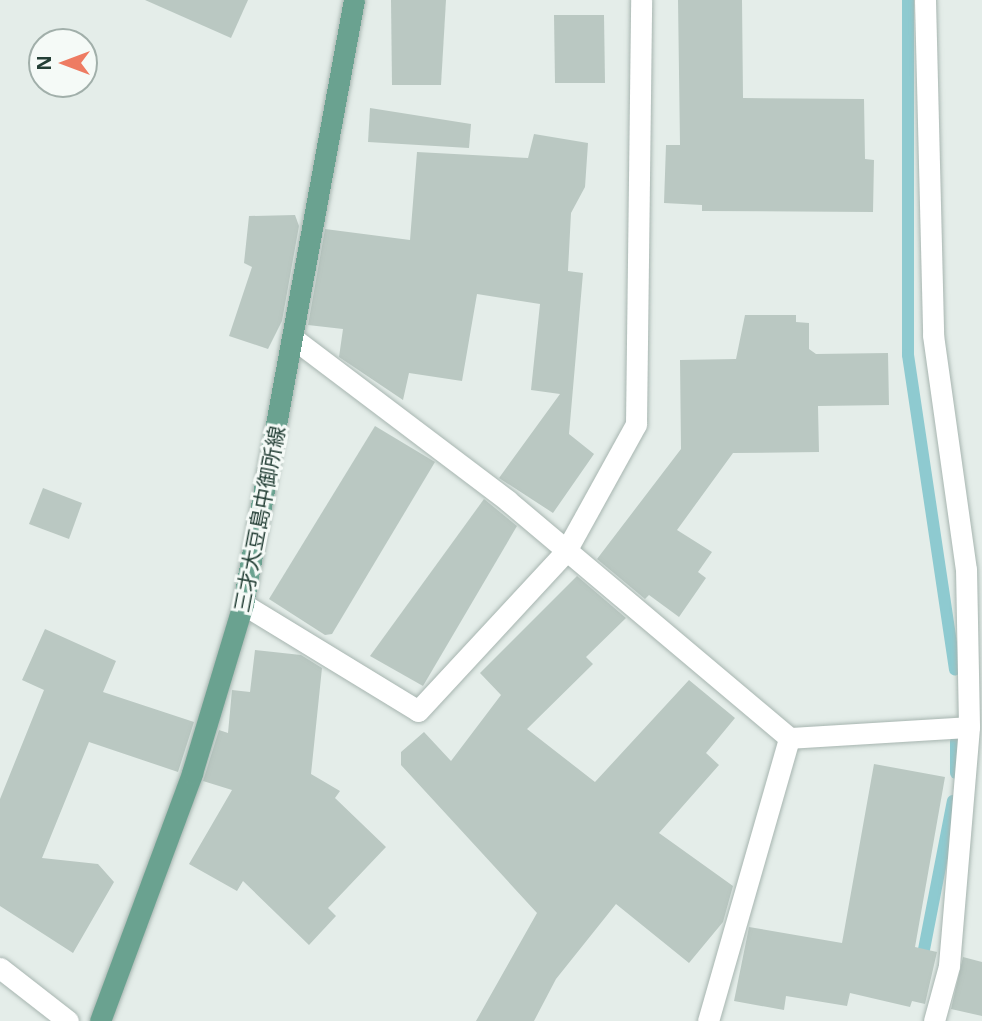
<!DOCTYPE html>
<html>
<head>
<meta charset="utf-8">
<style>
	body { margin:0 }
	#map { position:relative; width:982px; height:1021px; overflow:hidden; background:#e4ede9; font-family:"Noto Sans","Noto Sans JP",sans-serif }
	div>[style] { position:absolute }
	.stream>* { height:12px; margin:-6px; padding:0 6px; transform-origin:6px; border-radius:6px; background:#8ecad0 }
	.building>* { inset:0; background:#bac8c2 }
	.roads { filter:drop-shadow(0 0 2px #a7b5b0) drop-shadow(0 0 2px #a7b5b0) }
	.minor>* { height:21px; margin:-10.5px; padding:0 10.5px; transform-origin:10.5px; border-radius:10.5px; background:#fff }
	.major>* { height:21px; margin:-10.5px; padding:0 10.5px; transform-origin:10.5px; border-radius:10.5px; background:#6aa290 }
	span { translate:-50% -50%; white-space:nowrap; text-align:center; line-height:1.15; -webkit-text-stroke:6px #f5faf7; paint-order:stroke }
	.street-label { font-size:21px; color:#243f36 }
	.north { position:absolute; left:28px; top:28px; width:70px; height:70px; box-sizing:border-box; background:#f5faf7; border:2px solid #a1afaa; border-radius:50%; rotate:270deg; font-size:19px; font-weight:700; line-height:28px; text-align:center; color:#243f36 }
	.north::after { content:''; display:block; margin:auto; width:24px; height:32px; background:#ee7b62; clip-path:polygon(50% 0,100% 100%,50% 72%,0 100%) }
</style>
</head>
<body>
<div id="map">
	<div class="stream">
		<div style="left:908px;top:0;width:355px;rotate:90deg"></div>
		<div style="left:908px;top:355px;width:318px;rotate:81.5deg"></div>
		<div style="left:956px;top:741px;width:32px;rotate:90deg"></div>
		<div style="left:921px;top:965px;width:167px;rotate:-79deg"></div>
	</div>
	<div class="building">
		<div style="clip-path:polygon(145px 0,248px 0,231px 38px)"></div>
		<div style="clip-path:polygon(391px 0,446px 0,441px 85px,392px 85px)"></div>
		<div style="clip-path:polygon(678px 0,742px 0,743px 98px,864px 99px,865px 159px,874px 160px,873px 212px,702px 211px,702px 205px,664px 203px,666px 145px,680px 145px)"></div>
		<div style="clip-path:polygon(554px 15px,604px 15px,605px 83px,555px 83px)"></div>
		<div style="clip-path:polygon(370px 108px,471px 124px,469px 148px,368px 142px)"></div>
		<div style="clip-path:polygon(534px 134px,588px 143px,585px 187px,571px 213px,568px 271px,583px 273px,569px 434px,594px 454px,553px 513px,499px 478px,560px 394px,531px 390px,540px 304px,477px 294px,462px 381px,409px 373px,403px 400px,339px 357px,343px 329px,308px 325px,325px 229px,410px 240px,417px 152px,528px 158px)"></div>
		<div style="clip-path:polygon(295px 215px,299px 226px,282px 321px,268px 349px,229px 336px,252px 267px,244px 263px,249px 216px)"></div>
		<div style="clip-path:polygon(745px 315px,796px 315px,796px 322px,809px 323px,809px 349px,816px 354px,888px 353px,889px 405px,818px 406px,819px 452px,733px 453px,677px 530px,712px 552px,698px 572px,706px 578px,679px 617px,649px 595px,645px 599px,597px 559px,681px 449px,680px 360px,736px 359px)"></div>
		<div style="clip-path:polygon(375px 426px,435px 462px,332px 634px,325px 635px,269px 599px)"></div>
		<div style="clip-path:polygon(43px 488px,82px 503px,69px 539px,29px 524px)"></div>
		<div style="clip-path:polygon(484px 499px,517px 526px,423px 686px,370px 656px)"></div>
		<div style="clip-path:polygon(577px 576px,626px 618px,586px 657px,593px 664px,527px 729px,595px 782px,689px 680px,735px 718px,706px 753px,719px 765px,659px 833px,733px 886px,723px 922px,689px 963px,616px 904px,556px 979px,534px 1021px,476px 1021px,537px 913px,401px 765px,401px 752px,424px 732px,451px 761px,501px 695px,480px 673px)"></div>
		<div style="clip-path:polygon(45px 629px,116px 661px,103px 692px,194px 722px,178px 772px,89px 742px,42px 858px,98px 864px,114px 882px,73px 953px,0 906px,0 799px,44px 690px,22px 680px)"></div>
		<div style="clip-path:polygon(255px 650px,301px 655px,322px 668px,311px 774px,340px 791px,335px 798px,386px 847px,328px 908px,336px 916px,309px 945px,243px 881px,237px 891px,189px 864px,232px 790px,203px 781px,219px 730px,228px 733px,232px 690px,250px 692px)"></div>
		<div style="clip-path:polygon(874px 764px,945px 777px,915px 947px,937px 952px,925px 1004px,912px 1001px,910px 1007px,850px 993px,847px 1006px,786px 996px,784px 1010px,734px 1001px,749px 927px,842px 943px)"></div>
		<div style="clip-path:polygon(963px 957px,982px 962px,982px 1016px,951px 1009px)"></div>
	</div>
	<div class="roads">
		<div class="minor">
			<div style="left:925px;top:0;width:335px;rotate:88.6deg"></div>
			<div style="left:933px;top:335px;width:236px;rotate:82deg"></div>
			<div style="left:966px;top:569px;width:158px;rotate:88.9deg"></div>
			<div style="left:969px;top:727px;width:240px;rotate:94.8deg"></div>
			<div style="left:949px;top:966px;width:57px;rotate:105.3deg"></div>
			<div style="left:294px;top:339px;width:268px;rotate:37.1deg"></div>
			<div style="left:508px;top:501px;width:368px;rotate:40.1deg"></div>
			<div style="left:789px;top:738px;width:180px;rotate:-3.5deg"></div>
			<div style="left:243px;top:604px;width:205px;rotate:31.4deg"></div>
			<div style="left:418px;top:711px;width:218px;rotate:-47.2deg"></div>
			<div style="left:566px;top:551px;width:145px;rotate:-61.1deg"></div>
			<div style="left:636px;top:424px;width:424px;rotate:-89.3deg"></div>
			<div style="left:0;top:968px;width:86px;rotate:37.9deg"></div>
			<div style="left:708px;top:1021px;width:294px;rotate:-74deg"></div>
		</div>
		<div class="major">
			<div style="left:100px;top:1021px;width:265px;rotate:-69.6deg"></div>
			<div style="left:192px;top:773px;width:177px;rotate:-73.2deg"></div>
			<div style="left:243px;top:604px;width:614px;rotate:-79.59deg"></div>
		</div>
	</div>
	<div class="street-label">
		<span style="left:259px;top:519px;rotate:-79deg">三才大豆島中御所線</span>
	</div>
	<div class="north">N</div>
</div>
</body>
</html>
